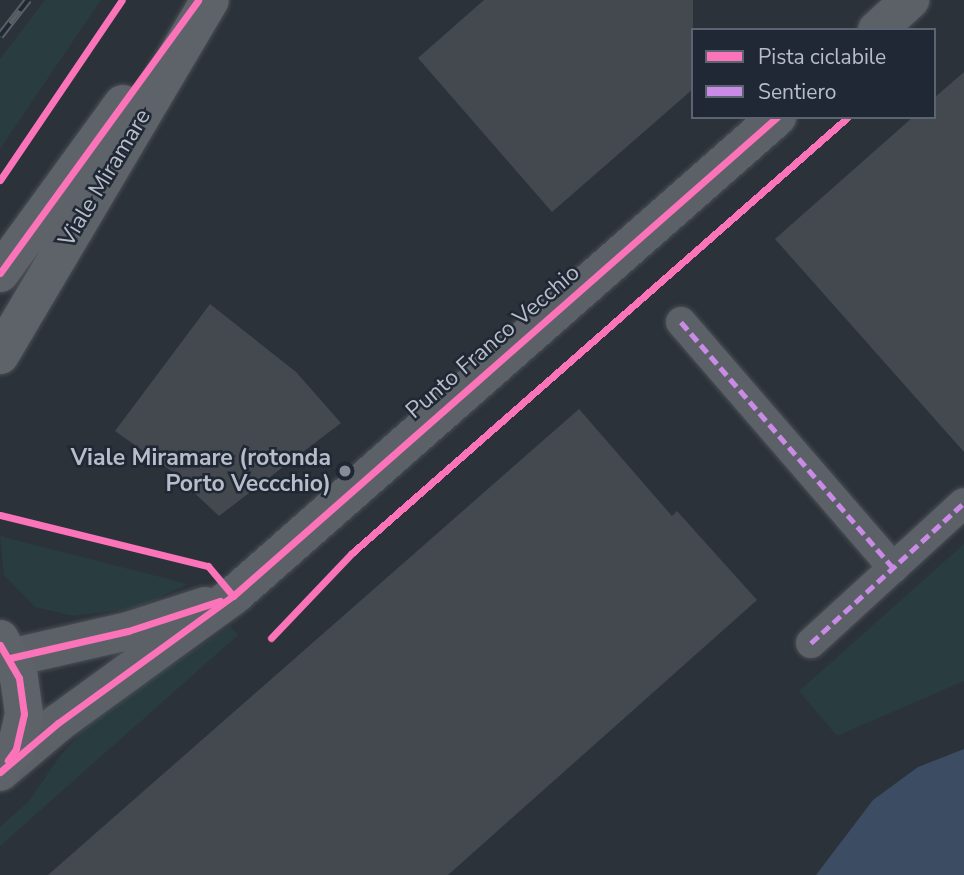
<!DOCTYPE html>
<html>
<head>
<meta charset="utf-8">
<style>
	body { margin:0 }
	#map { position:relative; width:964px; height:875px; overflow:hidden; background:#2c3239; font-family:"Nunito Sans",sans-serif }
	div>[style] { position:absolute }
	.green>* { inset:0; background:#293c3f }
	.water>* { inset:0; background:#3b4c63 }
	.building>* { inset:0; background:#44494f }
	.roads { filter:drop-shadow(0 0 2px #4a4e54) drop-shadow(0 0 2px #4a4e54) }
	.pedestrian>* { height:30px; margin:-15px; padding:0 15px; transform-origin:15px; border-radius:15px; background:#5c6067 }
	.minor>* { height:38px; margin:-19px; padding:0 19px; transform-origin:19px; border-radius:19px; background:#5c6067 }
	.primary>* { height:38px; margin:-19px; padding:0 19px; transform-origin:19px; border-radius:19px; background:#5e6369 }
	.rail>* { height:8px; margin-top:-4px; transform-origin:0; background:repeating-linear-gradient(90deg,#1f2834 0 16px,#5a5f65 0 32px); box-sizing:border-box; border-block:2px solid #5a5f65 }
	.quiet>* { height:5px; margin-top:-2.5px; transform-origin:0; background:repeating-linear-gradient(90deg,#ca8be6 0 10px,transparent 0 15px) }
	.cycleway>* { height:7px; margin:-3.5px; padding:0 3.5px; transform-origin:3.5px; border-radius:3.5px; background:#fb73b8 }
	.dots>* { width:19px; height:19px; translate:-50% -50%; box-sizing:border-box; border:4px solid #1f2834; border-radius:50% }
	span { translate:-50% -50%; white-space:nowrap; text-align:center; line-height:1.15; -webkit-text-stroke:5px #1f2834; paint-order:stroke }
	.street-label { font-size:23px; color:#b7bec9 }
	.poi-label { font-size:23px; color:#b7bec9; font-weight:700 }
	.right { translate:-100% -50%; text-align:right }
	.legend { position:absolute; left:691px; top:28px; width:245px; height:91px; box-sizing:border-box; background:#1f2834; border:2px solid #5c6470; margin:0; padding:9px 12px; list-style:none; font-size:21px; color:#b7bec9 }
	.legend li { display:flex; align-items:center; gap:14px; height:35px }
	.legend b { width:35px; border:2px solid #5c6470 }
</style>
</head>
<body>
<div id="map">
	<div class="green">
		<div style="clip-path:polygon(45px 0,101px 0,0 149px,0 59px)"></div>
		<div style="clip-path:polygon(0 536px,188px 584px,137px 608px,73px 616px,35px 607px,4px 575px)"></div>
		<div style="clip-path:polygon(964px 544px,964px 681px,837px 736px,799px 691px)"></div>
		<div style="clip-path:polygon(230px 626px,238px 635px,0 846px,0 827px,29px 801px,60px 756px,95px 717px)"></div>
	</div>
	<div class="water">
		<div style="clip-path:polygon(964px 749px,964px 875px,816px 875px,873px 800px,918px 767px)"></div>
	</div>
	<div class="building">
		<div style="clip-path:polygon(484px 0,693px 0,693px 89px,552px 212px,418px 58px)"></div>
		<div style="clip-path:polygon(964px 72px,964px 452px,775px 239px,913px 117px,934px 117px,934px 98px)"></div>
		<div style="clip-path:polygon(210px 304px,296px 372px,341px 423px,219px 516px,170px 470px,115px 431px)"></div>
		<div style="clip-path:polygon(579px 409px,672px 516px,677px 511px,757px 600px,448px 875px,48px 875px)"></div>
	</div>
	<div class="roads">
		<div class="pedestrian">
			<div style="left:681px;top:322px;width:325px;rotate:49.2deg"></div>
			<div style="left:811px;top:643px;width:207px;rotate:-42.5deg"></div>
		</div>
		<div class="minor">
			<div style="left:877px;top:30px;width:45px;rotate:-42.3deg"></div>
			<div style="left:10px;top:658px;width:121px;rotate:-12.9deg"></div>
			<div style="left:128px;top:631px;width:81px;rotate:-18deg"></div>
			<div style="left:0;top:772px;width:76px;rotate:-40.2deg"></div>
			<div style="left:58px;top:723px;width:216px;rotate:-36deg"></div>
			<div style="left:233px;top:596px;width:725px;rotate:-41.36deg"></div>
		</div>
		<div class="primary">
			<div style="left:0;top:273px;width:209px;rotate:-54deg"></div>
			<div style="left:0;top:355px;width:412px;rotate:-59.4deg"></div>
			<div style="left:0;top:639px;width:43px;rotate:64deg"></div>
			<div style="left:19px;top:678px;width:36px;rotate:82deg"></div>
			<div style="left:24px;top:714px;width:36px;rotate:103deg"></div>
			<div style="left:16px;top:749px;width:27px;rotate:126deg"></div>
		</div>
	</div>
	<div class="rail">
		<div style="left:0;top:36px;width:46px;rotate:-52.1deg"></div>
	</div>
	<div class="quiet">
		<div style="left:681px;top:322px;width:325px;rotate:49.2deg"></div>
		<div style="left:811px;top:643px;width:207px;rotate:-42.5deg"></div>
	</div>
	<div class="cycleway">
		<div style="left:0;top:180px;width:217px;rotate:-55.9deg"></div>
		<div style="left:0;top:273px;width:337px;rotate:-54deg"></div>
		<div style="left:0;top:515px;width:214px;rotate:13.8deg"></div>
		<div style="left:208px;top:566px;width:39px;rotate:50deg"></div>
		<div style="left:271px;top:638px;width:117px;rotate:-46.4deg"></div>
		<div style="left:352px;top:553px;width:660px;rotate:-41.32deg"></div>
		<div style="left:0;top:645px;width:38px;rotate:60deg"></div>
		<div style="left:19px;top:678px;width:36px;rotate:82deg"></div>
		<div style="left:24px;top:714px;width:36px;rotate:103deg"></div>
		<div style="left:16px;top:749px;width:14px;rotate:126deg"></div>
		<div style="left:10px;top:658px;width:121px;rotate:-12.9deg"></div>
		<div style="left:128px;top:631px;width:97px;rotate:-18.1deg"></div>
		<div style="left:0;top:772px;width:76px;rotate:-40.2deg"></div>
		<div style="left:58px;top:723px;width:216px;rotate:-36deg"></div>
		<div style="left:233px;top:596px;width:725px;rotate:-41.36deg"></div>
	</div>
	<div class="dots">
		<div style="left:345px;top:471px;background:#868d97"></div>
	</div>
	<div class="street-label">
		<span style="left:105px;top:178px;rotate:-59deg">Viale Miramare</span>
		<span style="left:493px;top:342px;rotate:-41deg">Punto Franco Vecchio</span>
	</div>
	<div class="poi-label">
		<span class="right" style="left:331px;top:471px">Viale Miramare (rotonda<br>Porto Veccchio)</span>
	</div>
	<ul class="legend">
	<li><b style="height:9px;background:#fb73b8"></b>Pista ciclabile</li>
	<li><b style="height:9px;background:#ca8be6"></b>Sentiero</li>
	</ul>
</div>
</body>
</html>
